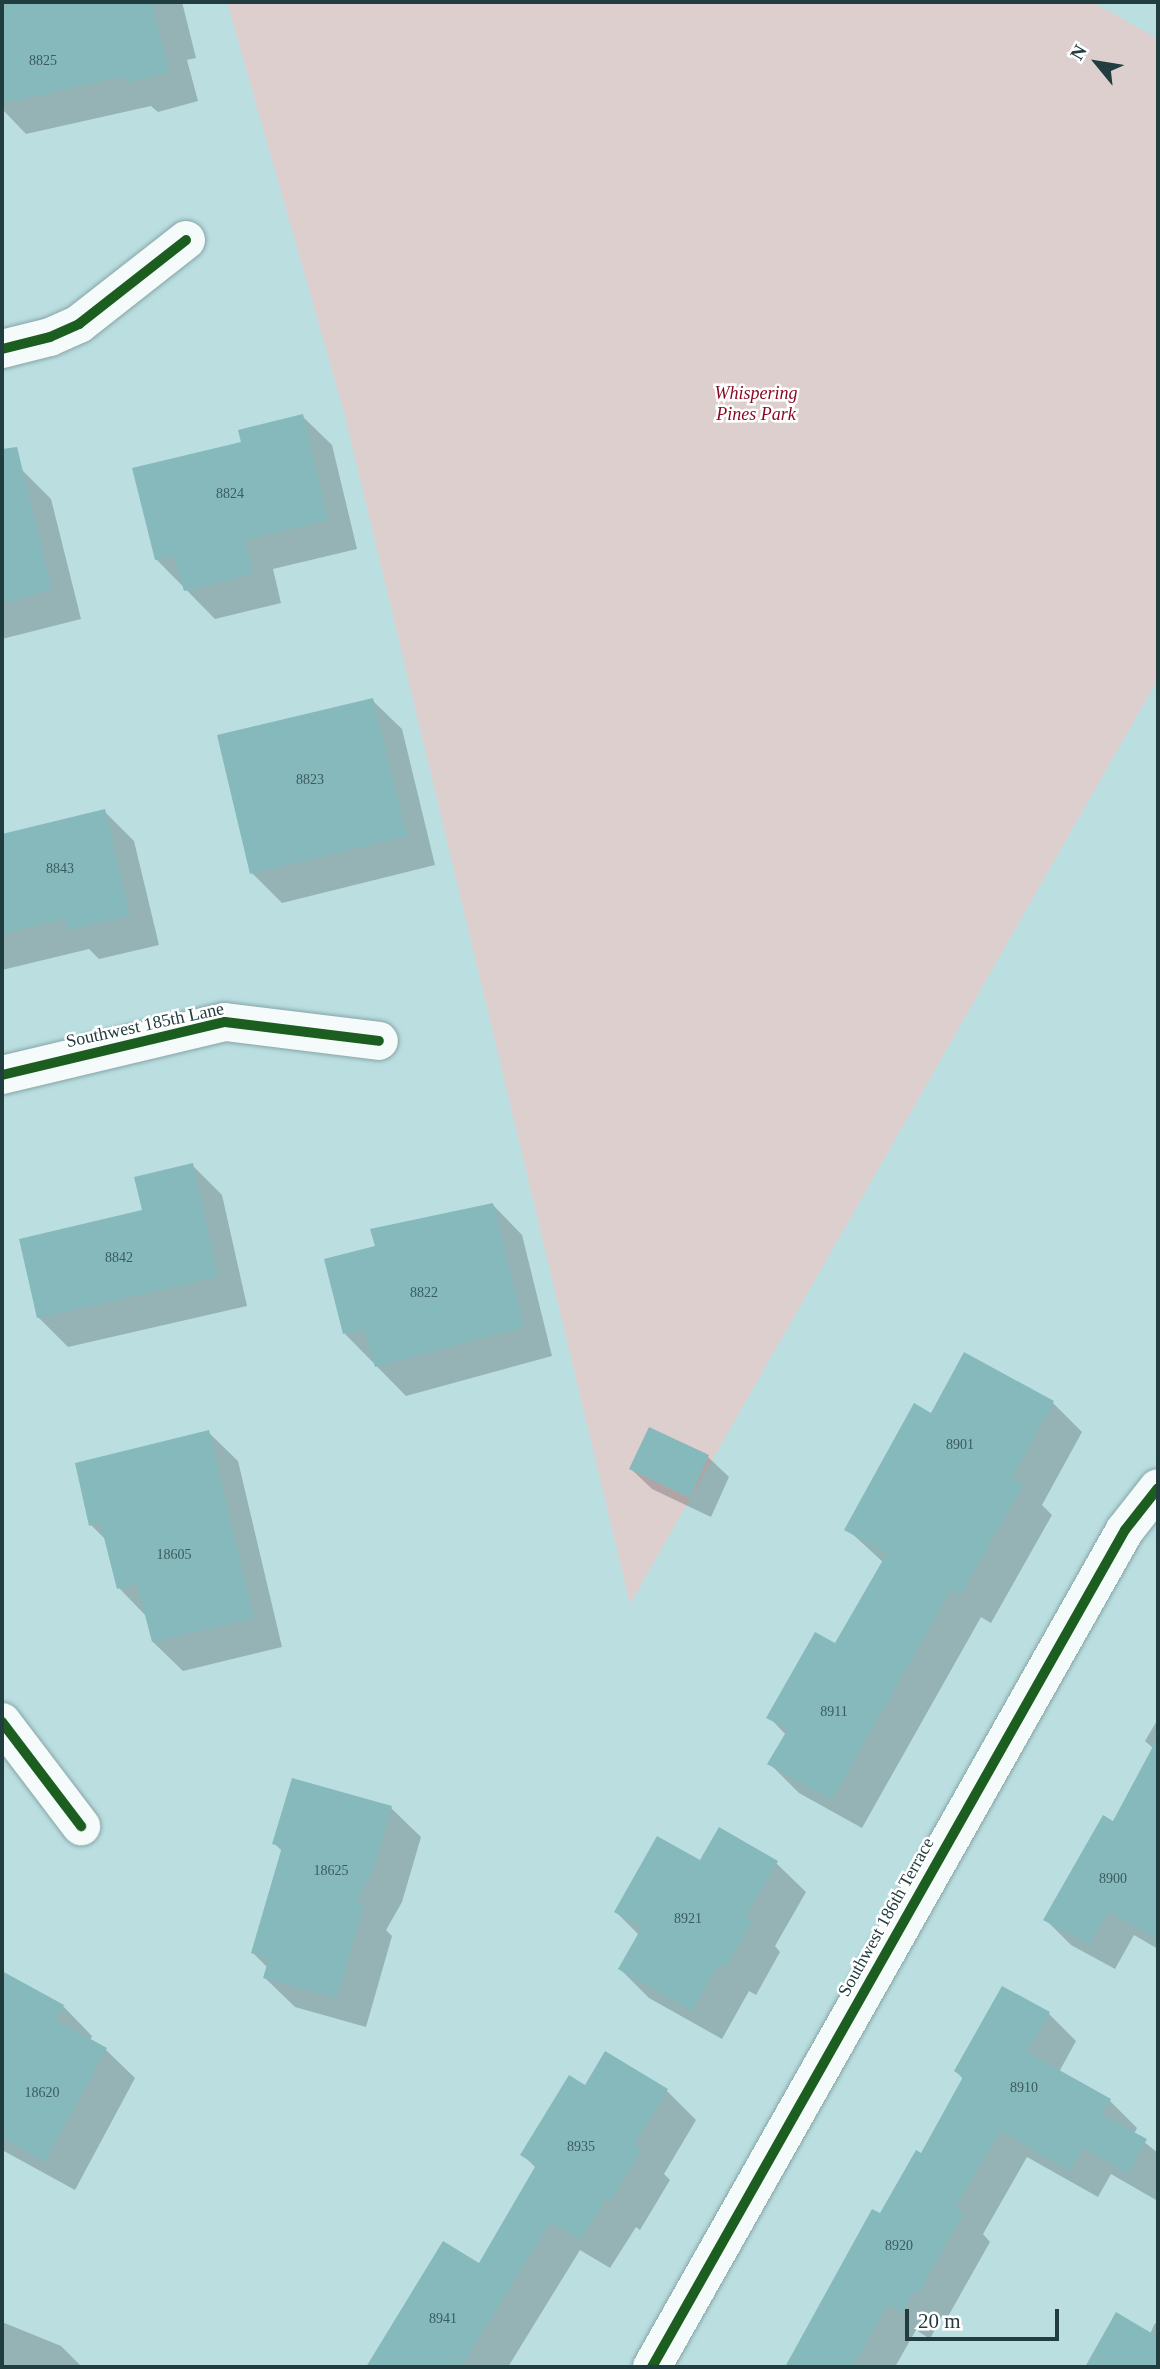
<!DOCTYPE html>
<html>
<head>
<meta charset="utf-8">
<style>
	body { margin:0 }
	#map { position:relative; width:1160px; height:2369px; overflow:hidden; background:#bbdfe1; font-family:Georgia,serif }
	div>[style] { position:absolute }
	.green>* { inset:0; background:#ddcfce }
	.shadow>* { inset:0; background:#0003 }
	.building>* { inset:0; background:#85b9bc }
	.roads { filter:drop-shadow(0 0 2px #87a4a6) drop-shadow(0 0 2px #87a4a6) }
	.street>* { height:38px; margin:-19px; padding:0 19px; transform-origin:19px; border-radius:19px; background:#f5fafa }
	.cycleway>* { height:10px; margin:-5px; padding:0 5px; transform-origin:5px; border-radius:5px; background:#1b5e20 }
	span { translate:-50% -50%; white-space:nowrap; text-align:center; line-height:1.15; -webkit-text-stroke:5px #fff; paint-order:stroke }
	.number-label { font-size:14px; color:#3b5c5e }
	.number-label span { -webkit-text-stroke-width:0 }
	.park-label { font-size:18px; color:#88081e; font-style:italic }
	.street-label { font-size:18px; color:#223d3f }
	.frame { position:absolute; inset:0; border:4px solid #223d3f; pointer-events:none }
	.north { position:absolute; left:1062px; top:28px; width:70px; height:70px; -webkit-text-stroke:5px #fff; paint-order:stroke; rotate:300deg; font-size:19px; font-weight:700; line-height:28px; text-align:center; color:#223d3f }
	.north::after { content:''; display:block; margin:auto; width:24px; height:32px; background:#223d3f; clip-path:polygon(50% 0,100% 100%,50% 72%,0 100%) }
	.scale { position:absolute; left:905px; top:2309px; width:154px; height:32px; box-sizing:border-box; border:4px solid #223d3f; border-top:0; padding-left:9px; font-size:21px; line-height:24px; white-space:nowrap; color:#223d3f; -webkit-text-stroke:5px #fff; paint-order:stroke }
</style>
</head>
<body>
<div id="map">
	<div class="green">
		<div style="clip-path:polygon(227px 2px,1093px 2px,1158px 39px,1158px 679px,630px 1604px,345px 416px)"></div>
	</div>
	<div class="shadow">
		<div style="clip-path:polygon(2px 2px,182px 2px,196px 58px,187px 60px,198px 101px,158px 112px,151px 106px,26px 134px,2px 109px)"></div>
		<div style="clip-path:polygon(302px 416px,332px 445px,357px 549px,273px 569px,281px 603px,215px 619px,156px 559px,243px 443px)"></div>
		<div style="clip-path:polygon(22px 470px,51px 499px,81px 619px,2px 639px,2px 475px)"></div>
		<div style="clip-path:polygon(372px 700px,402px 729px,435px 865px,282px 903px,252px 873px)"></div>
		<div style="clip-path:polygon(104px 811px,134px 841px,159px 945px,99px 959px,89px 949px,2px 970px,2px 836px)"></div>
		<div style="clip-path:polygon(192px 1165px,222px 1195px,247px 1306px,68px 1347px,38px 1317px)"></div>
		<div style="clip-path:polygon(493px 1205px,522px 1235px,552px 1356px,406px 1396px,345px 1334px,377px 1247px)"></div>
		<div style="clip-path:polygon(1053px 1403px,1082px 1432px,1042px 1505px,1052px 1515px,991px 1623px,981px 1617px,862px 1828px,799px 1793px,770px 1764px,786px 1735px,769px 1717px,836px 1646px,884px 1563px,847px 1529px,932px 1416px)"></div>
		<div style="clip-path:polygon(650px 1429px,708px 1457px,729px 1477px,711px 1517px,652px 1489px,631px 1469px)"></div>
		<div style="clip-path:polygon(208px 1432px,238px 1461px,282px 1647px,183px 1671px,153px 1642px,147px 1617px,119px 1588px,107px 1541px,91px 1525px)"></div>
		<div style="clip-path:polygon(1158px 1719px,1158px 1949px,1134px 1935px,1115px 1969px,1071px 1945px,1045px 1919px,1114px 1823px,1154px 1749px,1145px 1741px)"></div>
		<div style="clip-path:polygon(391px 1808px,421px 1837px,402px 1902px,386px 1930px,392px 1936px,366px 2027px,295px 2007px,265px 1978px,268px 1968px,253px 1953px,283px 1852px,274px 1843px)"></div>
		<div style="clip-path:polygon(701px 1863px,776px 1863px,806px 1892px,775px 1946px,780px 1952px,756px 1995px,749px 1991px,722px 2039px,649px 1998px,620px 1969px,639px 1935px,616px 1912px)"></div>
		<div style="clip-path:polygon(2px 1973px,63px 2006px,92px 2036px,90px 2041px,105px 2049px,135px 2078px,75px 2190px,2px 2150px)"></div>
		<div style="clip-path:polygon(1003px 1989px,1049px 2014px,1076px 2041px,1059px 2072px,1110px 2101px,1137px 2128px,1134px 2134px,1158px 2153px,1156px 2200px,1111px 2174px,1098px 2197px,1027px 2157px,983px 2234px,990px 2242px,946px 2320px,942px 2316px,930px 2339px,916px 2330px,895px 2367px,786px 2367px,873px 2211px,880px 2216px,922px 2155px,963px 2079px,956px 2071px)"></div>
		<div style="clip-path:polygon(586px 2087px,667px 2091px,696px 2120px,664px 2174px,670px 2180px,640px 2230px,636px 2227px,610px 2268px,580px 2250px,508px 2367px,389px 2367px,376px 2354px,480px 2266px,536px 2168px,522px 2154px)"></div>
		<div style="clip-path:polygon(1116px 2314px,1150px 2334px,1155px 2323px,1158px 2325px,1158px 2367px,1087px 2367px)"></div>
		<div style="clip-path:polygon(2px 2322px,61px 2346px,82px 2367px,2px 2367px)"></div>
	</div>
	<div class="building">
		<div style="clip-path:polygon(2px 2px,151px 2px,170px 72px,126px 83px,125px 76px,2px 104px)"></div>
		<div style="clip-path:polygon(303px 414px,328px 520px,245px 540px,253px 574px,184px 591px,174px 556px,155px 560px,132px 468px,241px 442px,238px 430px)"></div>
		<div style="clip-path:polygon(17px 447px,52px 590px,2px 603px,2px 449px)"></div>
		<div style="clip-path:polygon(373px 698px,407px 836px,250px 874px,217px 735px)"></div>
		<div style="clip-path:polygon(105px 809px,130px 916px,67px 930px,65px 919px,2px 934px,2px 834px)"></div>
		<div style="clip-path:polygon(193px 1163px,218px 1277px,37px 1318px,19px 1239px,142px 1210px,134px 1177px)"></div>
		<div style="clip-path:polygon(493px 1203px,524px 1327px,375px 1367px,364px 1329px,343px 1334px,324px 1259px,375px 1246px,370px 1229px)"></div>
		<div style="clip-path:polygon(964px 1352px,1054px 1401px,1012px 1478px,1024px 1484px,961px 1594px,951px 1589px,832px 1800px,767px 1764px,788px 1729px,766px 1718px,815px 1632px,835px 1643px,887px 1553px,844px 1530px,914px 1403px,931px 1413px)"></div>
		<div style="clip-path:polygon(649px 1427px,709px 1455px,690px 1498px,629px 1469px)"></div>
		<div style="clip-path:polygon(209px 1430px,254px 1618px,152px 1642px,137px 1584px,117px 1589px,100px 1522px,89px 1526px,75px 1463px)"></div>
		<div style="clip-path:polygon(1158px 1737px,1158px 1940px,1108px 1911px,1089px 1945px,1043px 1920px,1103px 1815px,1113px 1821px)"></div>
		<div style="clip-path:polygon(292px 1778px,392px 1806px,373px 1872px,356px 1900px,364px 1905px,337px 1998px,263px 1978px,269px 1958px,251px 1953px,282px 1847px,272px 1844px)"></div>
		<div style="clip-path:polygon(719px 1827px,778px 1861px,745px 1917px,752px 1921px,726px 1967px,719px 1963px,692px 2011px,618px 1969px,642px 1927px,614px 1912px,657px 1836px,700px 1860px)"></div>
		<div style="clip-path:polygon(2px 1971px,64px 2005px,56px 2020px,107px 2048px,45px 2162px,2px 2138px)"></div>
		<div style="clip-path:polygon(1002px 1986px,1050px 2012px,1027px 2052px,1111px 2099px,1102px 2115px,1147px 2139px,1128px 2174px,1083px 2148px,1070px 2171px,1000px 2131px,955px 2208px,964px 2213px,918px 2294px,914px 2291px,902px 2313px,888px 2304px,852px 2367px,785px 2367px,872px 2209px,880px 2213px,916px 2150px,921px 2153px,963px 2077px,954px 2071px)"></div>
		<div style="clip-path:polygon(605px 2051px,668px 2089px,634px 2145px,642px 2149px,610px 2202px,606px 2198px,580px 2240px,550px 2222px,461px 2367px,366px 2367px,443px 2241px,479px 2263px,536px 2165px,520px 2155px,569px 2075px,585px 2085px)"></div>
		<div style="clip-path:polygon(1116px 2312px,1158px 2337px,1158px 2367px,1085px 2367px)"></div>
	</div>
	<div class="roads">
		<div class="street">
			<div style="left:2px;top:349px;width:49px;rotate:-14deg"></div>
			<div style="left:50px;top:337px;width:32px;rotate:-24deg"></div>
			<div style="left:79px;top:324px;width:136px;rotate:-38.1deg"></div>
			<div style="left:2px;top:1075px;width:229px;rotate:-13.4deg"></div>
			<div style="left:225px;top:1022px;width:155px;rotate:7deg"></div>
			<div style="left:2px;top:1722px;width:131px;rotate:52.8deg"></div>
			<div style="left:652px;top:2367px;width:961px;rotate:-60.53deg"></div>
			<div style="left:1125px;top:1530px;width:53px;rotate:-51.8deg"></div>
		</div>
	</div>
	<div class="cycleway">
		<div style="left:2px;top:349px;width:49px;rotate:-14deg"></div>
		<div style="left:50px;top:337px;width:32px;rotate:-24deg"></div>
		<div style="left:79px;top:324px;width:136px;rotate:-38.1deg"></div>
		<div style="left:2px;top:1075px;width:229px;rotate:-13.4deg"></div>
		<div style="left:225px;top:1022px;width:155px;rotate:7deg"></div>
		<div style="left:2px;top:1722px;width:131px;rotate:52.8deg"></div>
		<div style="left:652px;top:2367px;width:961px;rotate:-60.53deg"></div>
		<div style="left:1125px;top:1530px;width:53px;rotate:-51.8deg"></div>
	</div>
	<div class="number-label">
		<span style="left:43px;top:61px">8825</span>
		<span style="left:230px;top:494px">8824</span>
		<span style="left:310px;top:780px">8823</span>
		<span style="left:60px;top:869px">8843</span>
		<span style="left:119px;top:1258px">8842</span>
		<span style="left:424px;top:1293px">8822</span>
		<span style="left:960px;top:1445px">8901</span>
		<span style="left:174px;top:1555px">18605</span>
		<span style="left:834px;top:1712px">8911</span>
		<span style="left:331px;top:1871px">18625</span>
		<span style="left:1113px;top:1879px">8900</span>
		<span style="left:688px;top:1919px">8921</span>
		<span style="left:1024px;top:2088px">8910</span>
		<span style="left:42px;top:2093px">18620</span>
		<span style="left:581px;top:2147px">8935</span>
		<span style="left:899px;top:2246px">8920</span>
		<span style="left:443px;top:2319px">8941</span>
	</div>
	<div class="park-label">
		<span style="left:756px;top:404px">Whispering<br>Pines Park</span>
	</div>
	<div class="street-label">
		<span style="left:145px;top:1025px;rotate:-12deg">Southwest 185th Lane</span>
		<span style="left:886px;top:1917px;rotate:-61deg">Southwest 186th Terrace</span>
	</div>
	<div class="frame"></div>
	<div class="north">N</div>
	<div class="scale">20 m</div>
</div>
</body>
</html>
